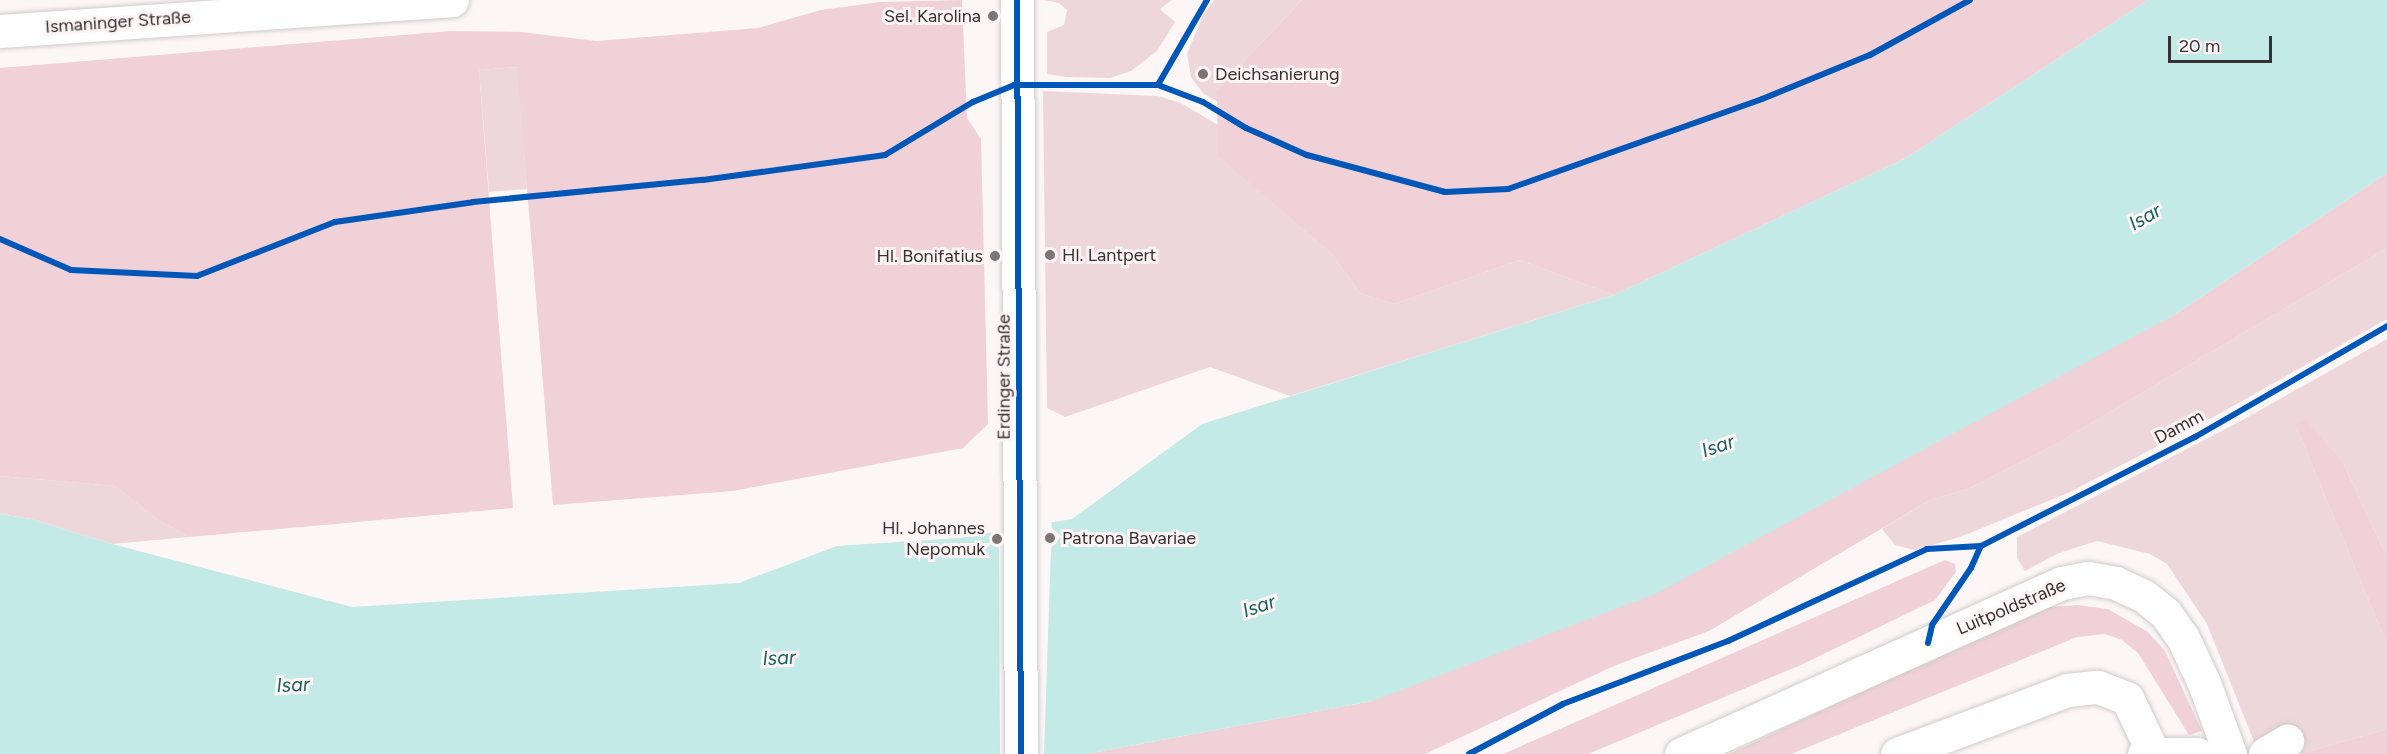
<!DOCTYPE html>
<html>
<head>
<meta charset="utf-8">
<style>
	body { margin:0 }
	#map { position:relative; width:2387px; height:754px; overflow:hidden; background:#fcf6f7; font-family:Figtree,sans-serif }
	div>[style] { position:absolute }
	.green>* { inset:0; background:#eed7db }
	.forest>* { inset:0; background:#f0d1d7 }
	.water>* { inset:0; background:#c3eae6 }
	.pier>* { inset:0; background:#fcf6f7 }
	.roads { filter:drop-shadow(0 0 2px #cfcacb) drop-shadow(0 0 2px #cfcacb) }
	.minor>* { height:33px; margin:-16.5px; padding:0 16.5px; transform-origin:16.5px; border-radius:16.5px; background:#fffefe }
	.cycleway>* { height:6px; margin:-3px; padding:0 3px; transform-origin:3px; border-radius:3px; background:#0057b8 }
	.dots>* { width:16px; height:16px; translate:-50% -50%; box-sizing:border-box; border:3px solid #fef4f5; border-radius:50% }
	span { translate:-50% -50%; white-space:nowrap; text-align:center; line-height:1.15; -webkit-text-stroke:6px #fef4f5; paint-order:stroke }
	.poi-label { font-size:18px; color:#353031 }
	.right { translate:-100% -50%; text-align:right }
	.left { translate:0 -50%; text-align:left }
	.street-label { font-size:18px; color:#353031 }
	.water-label { font-size:20px; color:#14645e; font-style:italic }
	.scale { position:absolute; left:2168px; top:36px; width:104px; height:27px; box-sizing:border-box; border:3px solid #353031; border-top:0; padding-left:8px; font-size:18px; line-height:21px; white-space:nowrap; color:#353031; -webkit-text-stroke:4px #fef4f5; paint-order:stroke }
</style>
</head>
<body>
<div id="map">
	<div class="green">
		<div style="clip-path:polygon(1044px 0,1172px 0,1160px 9px,1175px 22px,1157px 51px,1131px 71px,1110px 78px,1067px 77px,1047px 74px,1047px 32px,1064px 25px,1067px 10px,1059px 3px)"></div>
		<div style="clip-path:polygon(1214px 0,1302px 0,1217px 90px,1218px 102px,1204px 94px,1191px 77px,1187px 54px,1203px 15px)"></div>
		<div style="clip-path:polygon(518px 67px,527px 189px,489px 192px,479px 70px)"></div>
		<div style="clip-path:polygon(1043px 91px,1158px 96px,1181px 103px,1218px 125px,1219px 156px,1332px 254px,1360px 293px,1394px 304px,1520px 260px,1614px 295px,1290px 396px,1210px 367px,1065px 417px,1047px 408px)"></div>
		<div style="clip-path:polygon(2387px 248px,2387px 319px,2219px 414px,2068px 493px,1960px 537px,1914px 550px,1895px 545px,1882px 529px,1930px 500px,1968px 489px,2056px 444px)"></div>
		<div style="clip-path:polygon(2387px 339px,2387px 557px,2343px 463px,2295px 424px,2387px 644px,2387px 729px,2300px 754px,2255px 744px,2207px 624px,2167px 564px,2150px 554px,2097px 541px,2059px 553px,2025px 571px,2017px 558px,2017px 537px,2237px 423px)"></div>
		<div style="clip-path:polygon(0 476px,115px 486px,157px 519px,189px 537px,112px 544px,31px 519px,0 514px)"></div>
	</div>
	<div class="forest">
		<div style="clip-path:polygon(962px 0,967px 118px,981px 139px,988px 424px,963px 448px,733px 491px,553px 505px,517px 67px,479px 70px,513px 508px,189px 537px,157px 519px,115px 486px,0 476px,0 68px,451px 31px,522px 32px,596px 41px,758px 28px,821px 10px,881px 2px)"></div>
		<div style="clip-path:polygon(1302px 0,2148px 0,1904px 159px,1614px 295px,1520px 260px,1394px 304px,1360px 293px,1332px 254px,1218px 156px,1217px 90px)"></div>
		<div style="clip-path:polygon(2387px 173px,2387px 248px,2056px 444px,1968px 489px,1930px 500px,1709px 631px,1616px 665px,1425px 754px,1086px 754px,1372px 701px,2174px 315px)"></div>
		<div style="clip-path:polygon(2305px 419px,2343px 463px,2387px 557px,2387px 644px,2295px 424px)"></div>
		<div style="clip-path:polygon(1945px 560px,1955px 564px,1956px 572px,1935px 600px,1801px 665px,1588px 754px,1503px 754px)"></div>
		<div style="clip-path:polygon(2078px 605px,2108px 609px,2148px 632px,2165px 651px,2202px 731px,2189px 735px,2138px 653px,2122px 640px,2105px 634px,2077px 637px,1791px 754px,1729px 754px,2009px 623px,2050px 607px)"></div>
		<div style="clip-path:polygon(2387px 729px,2387px 754px,2300px 754px)"></div>
	</div>
	<div class="water">
		<div style="clip-path:polygon(2148px 0,2387px 0,2387px 173px,2174px 315px,1655px 594px,1372px 701px,1086px 754px,0 754px,0 514px,31px 519px,112px 544px,352px 607px,739px 583px,837px 546px,959px 538px,1072px 519px,1202px 424px,1614px 295px,1904px 159px)"></div>
	</div>
	<div class="pier">
		<div style="clip-path:polygon(1051px 520px,1052px 528px,1061px 536px,1051px 548px,1044px 754px,1000px 754px,999px 548px,991px 539px,999px 528px)"></div>
	</div>
	<div class="roads">
		<div class="minor">
			<div style="left:1017px;top:0;width:754px;rotate:89.7deg"></div>
			<div style="left:0;top:31px;width:453px;rotate:-3.9deg"></div>
			<div style="left:1681px;top:754px;width:418px;rotate:-24.2deg"></div>
			<div style="left:2062px;top:583px;width:26px;rotate:-11deg"></div>
			<div style="left:2088px;top:578px;width:28px;rotate:10deg"></div>
			<div style="left:2116px;top:583px;width:31px;rotate:25deg"></div>
			<div style="left:2144px;top:596px;width:28px;rotate:39deg"></div>
			<div style="left:2166px;top:614px;width:29px;rotate:55deg"></div>
			<div style="left:2183px;top:638px;width:50px;rotate:65deg"></div>
			<div style="left:2204px;top:683px;width:76px;rotate:69.9deg"></div>
			<div style="left:1897px;top:754px;width:182px;rotate:-20.6deg"></div>
			<div style="left:2067px;top:690px;width:31px;rotate:-6deg"></div>
			<div style="left:2098px;top:687px;width:31px;rotate:21deg"></div>
			<div style="left:2127px;top:698px;width:60px;rotate:64.3deg"></div>
			<div style="left:2144px;top:754px;width:53px"></div>
			<div style="left:2265px;top:754px;width:26px;rotate:-31deg"></div>
		</div>
	</div>
	<div class="cycleway">
		<div style="left:1017px;top:0;width:754px;rotate:89.7deg"></div>
		<div style="left:1207px;top:0;width:98px;rotate:120deg"></div>
		<div style="left:1158px;top:85px;width:48px;rotate:20.7deg"></div>
		<div style="left:1203px;top:102px;width:50px;rotate:31.2deg"></div>
		<div style="left:1246px;top:128px;width:67px;rotate:23.9deg"></div>
		<div style="left:1307px;top:155px;width:143px;rotate:15deg"></div>
		<div style="left:1445px;top:192px;width:63px;rotate:-2.7deg"></div>
		<div style="left:1508px;top:189px;width:269px;rotate:-19.5deg"></div>
		<div style="left:1762px;top:99px;width:117px;rotate:-22.2deg"></div>
		<div style="left:1870px;top:55px;width:114px;rotate:-28.8deg"></div>
		<div style="left:0;top:239px;width:77px;rotate:23.6deg"></div>
		<div style="left:71px;top:270px;width:126px;rotate:2.7deg"></div>
		<div style="left:197px;top:276px;width:148px;rotate:-21.4deg"></div>
		<div style="left:335px;top:222px;width:139px;rotate:-8.2deg"></div>
		<div style="left:473px;top:202px;width:231px;rotate:-5.5deg"></div>
		<div style="left:703px;top:180px;width:184px;rotate:-7.8deg"></div>
		<div style="left:885px;top:155px;width:103px;rotate:-31.1deg"></div>
		<div style="left:973px;top:102px;width:44px;rotate:-22.5deg"></div>
		<div style="left:1014px;top:85px;width:144px"></div>
		<div style="left:1928px;top:643px;width:18px;rotate:-77deg"></div>
		<div style="left:1932px;top:625px;width:69px;rotate:-55.6deg"></div>
		<div style="left:1971px;top:568px;width:24px;rotate:-66deg"></div>
		<div style="left:1469px;top:754px;width:106px;rotate:-28deg"></div>
		<div style="left:1563px;top:704px;width:177px;rotate:-20.9deg"></div>
		<div style="left:1728px;top:641px;width:219px;rotate:-24.8deg"></div>
		<div style="left:1927px;top:549px;width:54px;rotate:-3.2deg"></div>
		<div style="left:1981px;top:546px;width:240px;rotate:-27deg"></div>
		<div style="left:2195px;top:437px;width:222px;rotate:-30deg"></div>
	</div>
	<div class="dots">
		<div style="left:993px;top:16px;background:#7b7576"></div>
		<div style="left:1203px;top:74px;background:#7b7576"></div>
		<div style="left:1050px;top:255px;background:#7b7576"></div>
		<div style="left:995px;top:256px;background:#7b7576"></div>
		<div style="left:1050px;top:538px;background:#7b7576"></div>
		<div style="left:997px;top:539px;background:#7b7576"></div>
	</div>
	<div class="poi-label">
		<span class="right" style="left:981px;top:16px">Sel. Karolina</span>
		<span class="left" style="left:1215px;top:74px">Deichsanierung</span>
		<span class="left" style="left:1062px;top:255px">Hl. Lantpert</span>
		<span class="right" style="left:983px;top:256px">Hl. Bonifatius</span>
		<span class="right" style="left:985px;top:539px">Hl. Johannes<br>Nepomuk</span>
		<span class="left" style="left:1062px;top:538px">Patrona Bavariae</span>
	</div>
	<div class="street-label">
		<span style="left:118px;top:22px;rotate:-4deg">Ismaninger Straße</span>
		<span style="left:1004px;top:377px;rotate:-90deg">Erdinger Straße</span>
		<span style="left:2179px;top:427px;rotate:-28deg">Damm</span>
		<span style="left:2011px;top:607px;rotate:-23deg">Luitpoldstraße</span>
	</div>
	<div class="water-label">
		<span style="left:2145px;top:217px;rotate:-30deg">Isar</span>
		<span style="left:1718px;top:446px;rotate:-19deg">Isar</span>
		<span style="left:1259px;top:606px;rotate:-19deg">Isar</span>
		<span style="left:779px;top:658px;rotate:-3deg">Isar</span>
		<span style="left:293px;top:685px;rotate:-3deg">Isar</span>
	</div>
	<div class="scale">20 m</div>
</div>
</body>
</html>
